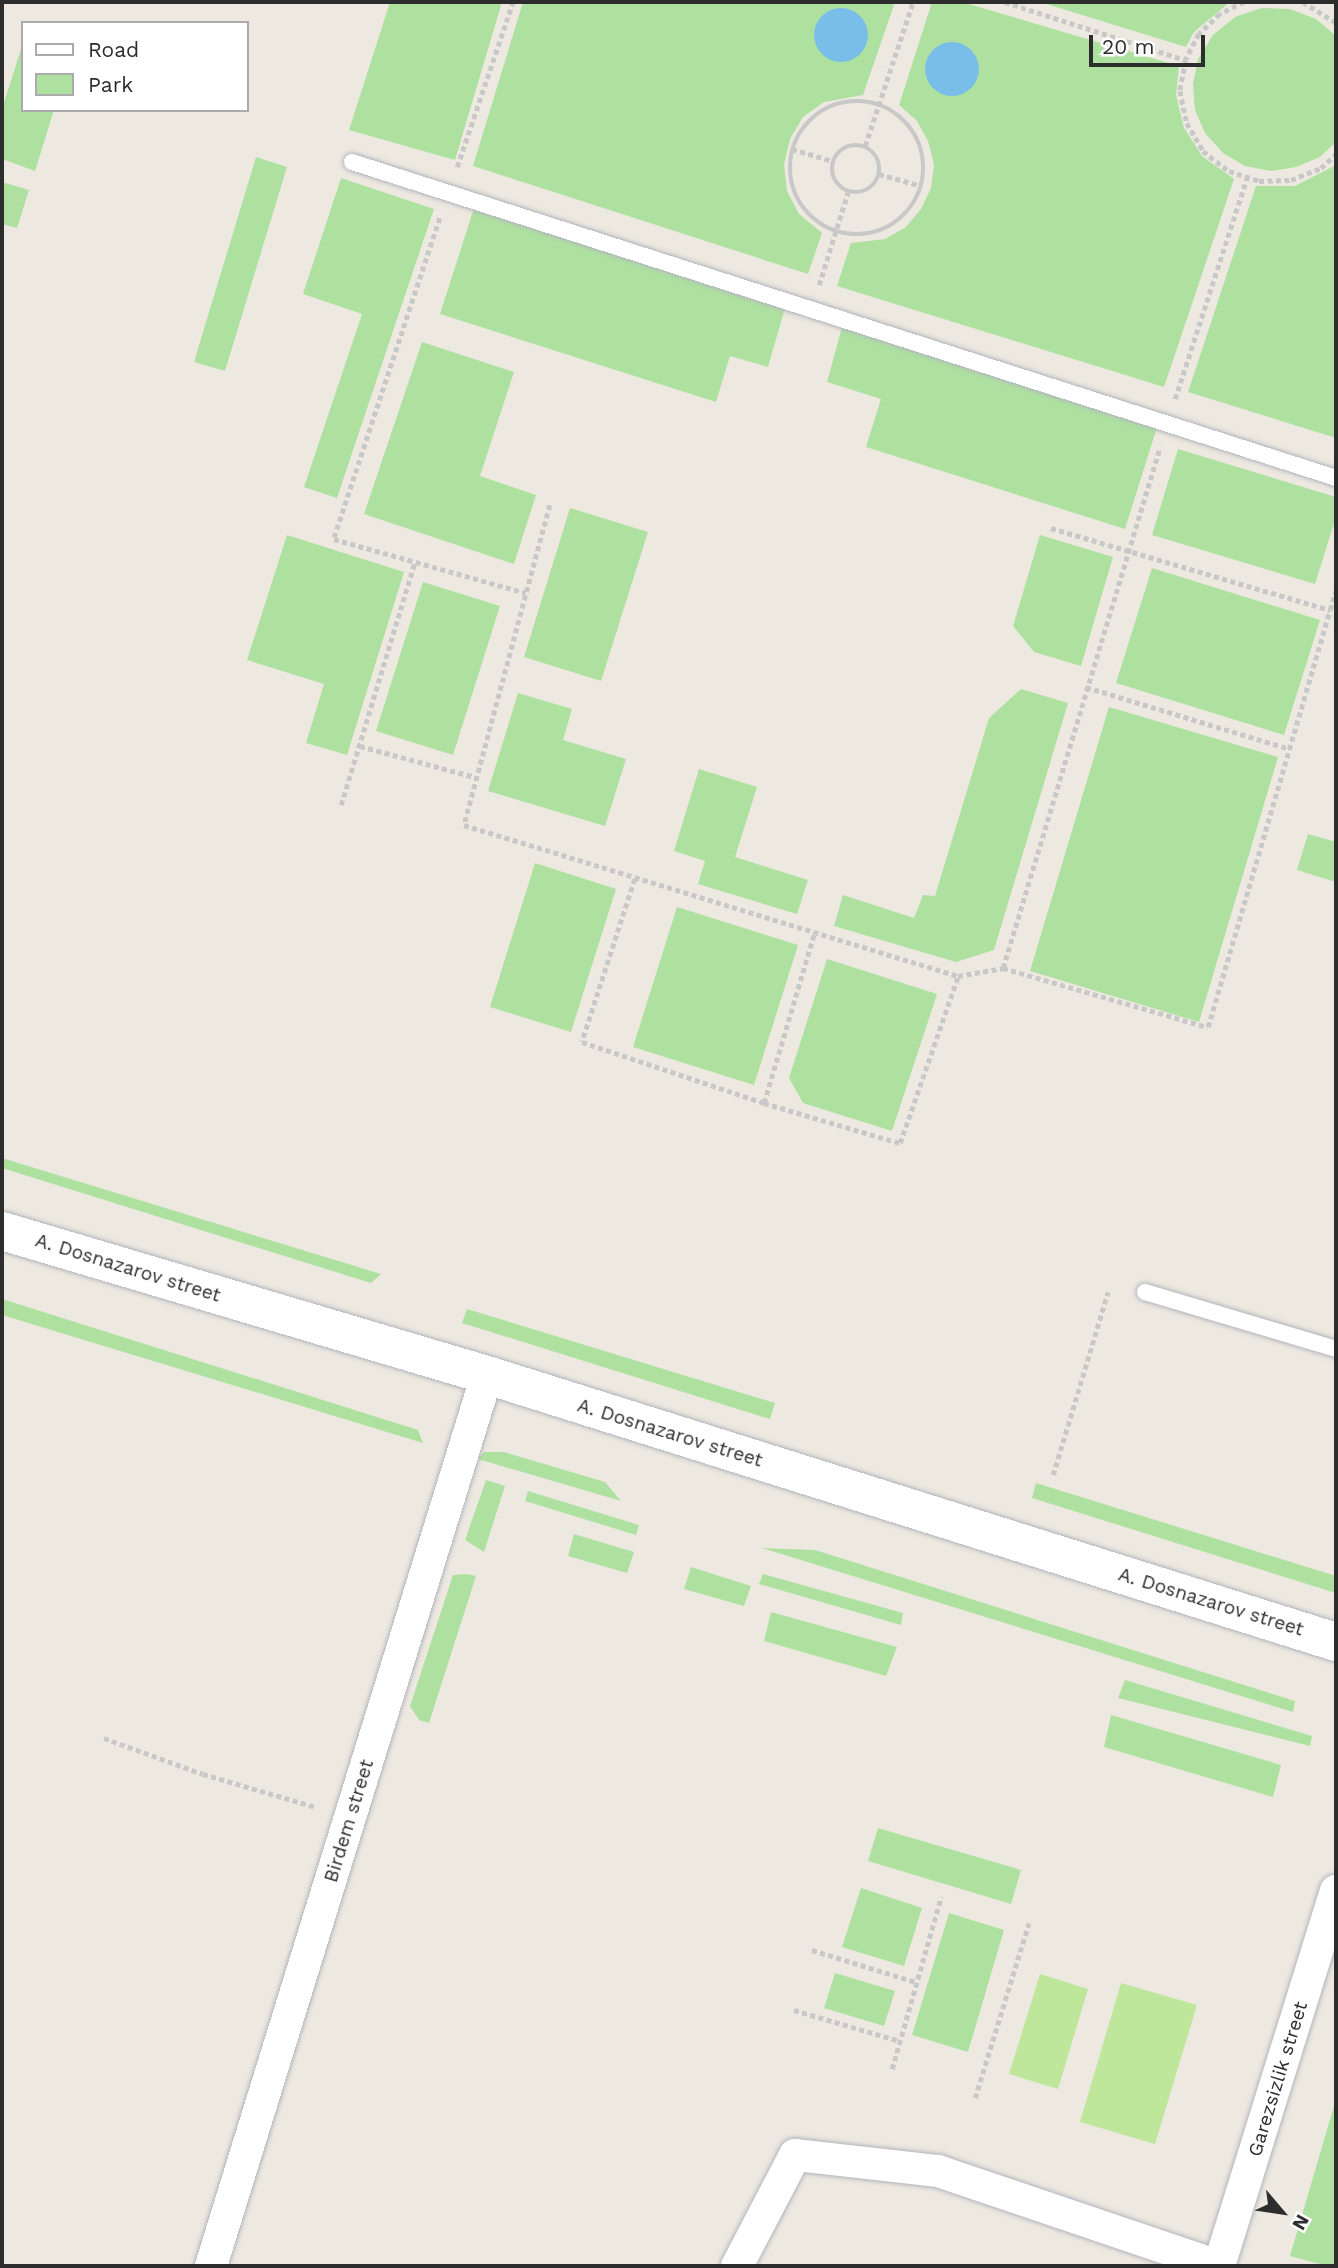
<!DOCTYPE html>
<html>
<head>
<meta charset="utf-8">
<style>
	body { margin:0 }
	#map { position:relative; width:1338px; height:2268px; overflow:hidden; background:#ede9e0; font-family:"Work Sans",sans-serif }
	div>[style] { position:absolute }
	.green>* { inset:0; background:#aee1a0 }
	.pitch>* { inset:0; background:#bee79c }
	.water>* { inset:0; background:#79bee9 }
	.round { border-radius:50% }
	.path>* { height:4.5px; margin-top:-2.25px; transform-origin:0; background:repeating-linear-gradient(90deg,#c8c8c8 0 5px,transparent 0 8.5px) }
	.path>.ring { margin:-2.25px; padding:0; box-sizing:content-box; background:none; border:4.5px solid #c8c8c8; border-radius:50% }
	.roads { filter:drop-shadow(0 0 2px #b3b4bf) drop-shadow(0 0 2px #b3b4bf) }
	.service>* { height:16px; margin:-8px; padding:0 8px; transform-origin:8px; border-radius:8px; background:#fff }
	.minor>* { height:32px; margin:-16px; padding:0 16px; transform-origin:16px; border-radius:16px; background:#fff }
	.secondary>* { height:38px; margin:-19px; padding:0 19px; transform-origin:19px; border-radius:19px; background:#fff }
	span { translate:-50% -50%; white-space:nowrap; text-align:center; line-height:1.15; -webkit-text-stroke:6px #fff; paint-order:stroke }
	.street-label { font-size:19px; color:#2d2d2d }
	.frame { position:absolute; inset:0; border:4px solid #2d2d2d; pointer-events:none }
	.legend { position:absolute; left:21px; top:21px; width:228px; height:91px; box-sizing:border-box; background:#fff; border:2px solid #ababab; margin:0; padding:9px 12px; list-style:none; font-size:21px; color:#2d2d2d }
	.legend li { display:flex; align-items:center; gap:14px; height:35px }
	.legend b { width:35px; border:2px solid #ababab }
	.north { position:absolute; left:1247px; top:2177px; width:70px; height:70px; -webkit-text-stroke:5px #fff; paint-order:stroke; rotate:119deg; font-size:19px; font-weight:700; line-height:28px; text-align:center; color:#2d2d2d }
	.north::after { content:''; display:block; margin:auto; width:24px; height:32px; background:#2d2d2d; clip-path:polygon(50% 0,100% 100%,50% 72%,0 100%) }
	.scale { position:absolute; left:1089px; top:35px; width:116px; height:32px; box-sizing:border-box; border:4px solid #2d2d2d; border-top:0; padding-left:9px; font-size:21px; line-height:24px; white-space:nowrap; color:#2d2d2d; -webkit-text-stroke:5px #fff; paint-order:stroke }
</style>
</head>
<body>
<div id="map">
	<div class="green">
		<div style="clip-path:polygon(390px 2px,502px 2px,455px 160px,349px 130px)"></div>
		<div style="clip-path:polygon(523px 2px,895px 2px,863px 95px,824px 102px,803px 117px,790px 139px,784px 165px,787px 191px,799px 214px,822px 233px,808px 274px,473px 166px)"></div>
		<div style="clip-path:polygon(932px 2px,962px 2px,1179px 66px,1176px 95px,1184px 128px,1202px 156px,1234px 179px,1164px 387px,837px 286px,851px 243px,885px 239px,906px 227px,921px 209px,931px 188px,934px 165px,928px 141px,917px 121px,899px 105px)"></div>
		<div style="clip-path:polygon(1040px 2px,1230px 2px,1194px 32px,1186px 47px)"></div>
		<div style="clip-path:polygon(1262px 8px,1290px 9px,1316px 19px,1336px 36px,1336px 142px,1320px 157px,1296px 167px,1271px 171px,1245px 166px,1223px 153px,1205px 133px,1195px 110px,1193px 84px,1198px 59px,1213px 35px,1235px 17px)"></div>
		<div style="clip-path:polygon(23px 43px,23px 110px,54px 110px,35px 171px,2px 159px,2px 109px)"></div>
		<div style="clip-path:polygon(256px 157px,287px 167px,225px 371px,194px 362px)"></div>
		<div style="clip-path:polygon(1336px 165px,1336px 438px,1188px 392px,1256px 186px,1295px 186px)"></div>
		<div style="clip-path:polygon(341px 178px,434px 209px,337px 498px,304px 487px,362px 314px,303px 294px)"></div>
		<div style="clip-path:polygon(2px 182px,29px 190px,17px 228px,2px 224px)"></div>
		<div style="clip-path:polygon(474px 208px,785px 308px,768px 367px,730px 356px,716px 402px,440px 314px)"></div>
		<div style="clip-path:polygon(842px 327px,1158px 424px,1125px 529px,866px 447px,881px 399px,827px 382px)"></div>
		<div style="clip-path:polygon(422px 342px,514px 372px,480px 476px,536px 495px,514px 564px,364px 514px)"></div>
		<div style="clip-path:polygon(1178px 449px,1336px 497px,1336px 517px,1315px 584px,1152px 535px)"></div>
		<div style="clip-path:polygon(570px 508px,648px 532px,601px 681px,524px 657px)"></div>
		<div style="clip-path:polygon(287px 535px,404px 572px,347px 755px,306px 743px,324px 684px,247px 660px)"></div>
		<div style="clip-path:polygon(1040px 535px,1113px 557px,1081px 666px,1034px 652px,1013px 626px)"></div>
		<div style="clip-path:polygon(1152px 568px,1320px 620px,1284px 735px,1116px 683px)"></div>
		<div style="clip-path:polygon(423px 582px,500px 606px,453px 755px,376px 731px)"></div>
		<div style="clip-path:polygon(1021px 689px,1068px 703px,994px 950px,956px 962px,834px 926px,843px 895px,914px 918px,923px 895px,935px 896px,989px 718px)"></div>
		<div style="clip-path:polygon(518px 693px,572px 709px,563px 740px,626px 759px,605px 826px,488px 791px)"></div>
		<div style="clip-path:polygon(1109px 707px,1278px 757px,1199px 1022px,1030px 971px)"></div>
		<div style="clip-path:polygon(699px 769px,757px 787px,735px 857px,808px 880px,797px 914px,698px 884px,705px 861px,674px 851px)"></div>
		<div style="clip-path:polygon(1308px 834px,1336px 842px,1336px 882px,1297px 870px)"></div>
		<div style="clip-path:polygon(535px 863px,616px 889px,571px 1032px,490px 1007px)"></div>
		<div style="clip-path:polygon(677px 907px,798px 945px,754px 1085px,633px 1047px)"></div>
		<div style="clip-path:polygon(827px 959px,937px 994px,892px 1131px,803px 1103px,789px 1078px)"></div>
		<div style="clip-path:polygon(2px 1158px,381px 1274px,371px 1283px,2px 1168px)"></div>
		<div style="clip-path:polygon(2px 1299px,418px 1430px,423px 1443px,2px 1315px)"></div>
		<div style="clip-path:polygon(467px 1309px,775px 1403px,770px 1419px,462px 1323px)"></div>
		<div style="clip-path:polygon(484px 1452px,504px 1452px,605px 1482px,621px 1501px,478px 1459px)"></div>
		<div style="clip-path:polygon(486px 1480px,505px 1486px,484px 1552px,465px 1540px)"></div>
		<div style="clip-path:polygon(1036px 1483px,1336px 1576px,1336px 1593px,1032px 1498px)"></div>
		<div style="clip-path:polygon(528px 1491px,639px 1525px,636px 1535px,525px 1501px)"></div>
		<div style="clip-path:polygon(574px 1534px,634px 1552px,627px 1573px,568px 1556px)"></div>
		<div style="clip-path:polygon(762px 1548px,815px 1550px,1295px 1701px,1293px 1712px)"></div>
		<div style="clip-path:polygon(691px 1567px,751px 1586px,744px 1606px,684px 1589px)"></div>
		<div style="clip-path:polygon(467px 1574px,476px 1576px,429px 1723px,419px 1720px,410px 1706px,453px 1575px)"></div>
		<div style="clip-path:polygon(763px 1574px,903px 1613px,901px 1625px,759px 1584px)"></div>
		<div style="clip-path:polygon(771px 1612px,897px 1647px,886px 1676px,764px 1641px)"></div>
		<div style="clip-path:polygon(1125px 1680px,1312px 1736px,1310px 1746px,1118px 1698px)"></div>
		<div style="clip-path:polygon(1111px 1715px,1281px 1765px,1273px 1797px,1104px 1747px)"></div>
		<div style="clip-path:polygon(878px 1828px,1021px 1870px,1011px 1904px,868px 1861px)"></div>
		<div style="clip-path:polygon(861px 1888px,922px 1908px,904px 1966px,842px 1947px)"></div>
		<div style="clip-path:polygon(949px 1913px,1004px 1930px,968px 2052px,912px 2035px)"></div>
		<div style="clip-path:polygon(835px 1973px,895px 1991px,884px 2026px,824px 2008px)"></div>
		<div style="clip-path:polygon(1336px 2099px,1336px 2266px,1327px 2266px,1290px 2256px)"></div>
	</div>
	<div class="pitch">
		<div style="clip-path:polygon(1040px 1974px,1088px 1989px,1058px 2089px,1009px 2074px)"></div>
		<div style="clip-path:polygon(1121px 1983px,1197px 2005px,1155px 2144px,1080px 2122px)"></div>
	</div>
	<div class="water">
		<div class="round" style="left:814px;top:8px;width:54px;height:54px"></div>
		<div class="round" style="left:925px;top:42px;width:54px;height:54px"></div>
	</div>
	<div class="path">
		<div style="left:1005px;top:2px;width:190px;rotate:17.8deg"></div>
		<div style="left:1244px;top:2px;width:27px;rotate:153deg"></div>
		<div style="left:1220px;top:14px;width:29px;rotate:136deg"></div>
		<div style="left:1199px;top:34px;width:29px;rotate:117deg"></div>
		<div style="left:1186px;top:60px;width:32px;rotate:101deg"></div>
		<div style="left:1180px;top:91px;width:33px;rotate:78deg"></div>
		<div style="left:1187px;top:123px;width:32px;rotate:60deg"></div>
		<div style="left:1203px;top:151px;width:33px;rotate:38deg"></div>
		<div style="left:1229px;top:171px;width:32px;rotate:18deg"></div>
		<div style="left:1259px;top:181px;width:32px;rotate:-2deg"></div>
		<div style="left:1291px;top:180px;width:32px;rotate:-22deg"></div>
		<div style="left:1321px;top:168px;width:21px;rotate:-43deg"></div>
		<div style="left:1303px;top:2px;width:39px;rotate:32deg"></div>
		<div class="ring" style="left:790px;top:101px;width:129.5px;height:129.5px"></div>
		<div class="ring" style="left:832px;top:145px;width:43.5px;height:43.5px"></div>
		<div style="left:865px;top:146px;width:152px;rotate:-71.6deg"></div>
		<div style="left:792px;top:149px;width:43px;rotate:16.3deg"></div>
		<div style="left:457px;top:167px;width:174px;rotate:-71.3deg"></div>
		<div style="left:879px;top:174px;width:45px;rotate:15.6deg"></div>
		<div style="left:440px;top:218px;width:338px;rotate:108.3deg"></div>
		<div style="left:334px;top:539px;width:199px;rotate:15.7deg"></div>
		<div style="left:819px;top:285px;width:97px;rotate:-72.7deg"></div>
		<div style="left:1175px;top:399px;width:233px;rotate:-72deg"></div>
		<div style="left:550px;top:505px;width:331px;rotate:105deg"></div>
		<div style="left:464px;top:825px;width:517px;rotate:17deg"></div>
		<div style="left:958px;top:976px;width:46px;rotate:-10.1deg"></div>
		<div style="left:1003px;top:968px;width:544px;rotate:-73.23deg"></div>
		<div style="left:1051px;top:528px;width:291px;rotate:16.4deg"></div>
		<div style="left:1330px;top:610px;width:21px;rotate:-73deg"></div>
		<div style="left:1086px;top:687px;width:213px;rotate:16.9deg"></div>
		<div style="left:360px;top:746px;width:119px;rotate:15.1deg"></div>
		<div style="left:341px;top:805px;width:254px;rotate:-73.1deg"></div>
		<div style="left:635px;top:879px;width:171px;rotate:108deg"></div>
		<div style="left:582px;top:1042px;width:192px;rotate:18.5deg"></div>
		<div style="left:764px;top:1103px;width:142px;rotate:16.4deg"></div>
		<div style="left:900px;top:1143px;width:177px;rotate:-70.8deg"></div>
		<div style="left:1003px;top:968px;width:213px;rotate:16.1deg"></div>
		<div style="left:1208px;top:1027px;width:434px;rotate:-73.7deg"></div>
		<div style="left:764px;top:1103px;width:176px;rotate:-73.5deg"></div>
		<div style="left:1053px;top:1475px;width:191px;rotate:-73.3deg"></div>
		<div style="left:104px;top:1738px;width:105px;rotate:20deg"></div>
		<div style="left:203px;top:1774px;width:118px;rotate:16.3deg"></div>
		<div style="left:812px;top:1950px;width:109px;rotate:17.1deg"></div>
		<div style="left:794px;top:2010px;width:110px;rotate:16.3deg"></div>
		<div style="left:892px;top:2069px;width:179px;rotate:-74.1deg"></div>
		<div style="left:975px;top:2098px;width:183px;rotate:-72.9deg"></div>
	</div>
	<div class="roads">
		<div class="service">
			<div style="left:352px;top:162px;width:1033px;rotate:17.8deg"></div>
			<div style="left:1145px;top:1292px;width:199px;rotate:16.6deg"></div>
		</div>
		<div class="minor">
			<div style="left:211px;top:2266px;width:933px;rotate:-72.79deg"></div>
			<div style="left:737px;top:2266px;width:125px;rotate:-62.4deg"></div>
			<div style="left:795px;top:2155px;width:144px;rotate:6.4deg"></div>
			<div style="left:938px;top:2171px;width:296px;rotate:18.7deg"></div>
			<div style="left:1219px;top:2266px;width:393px;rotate:-72.7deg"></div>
		</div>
		<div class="secondary">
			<div style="left:2px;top:1231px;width:506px;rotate:16.54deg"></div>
			<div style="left:487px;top:1375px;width:890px;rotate:17.46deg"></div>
		</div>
	</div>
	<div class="street-label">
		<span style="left:128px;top:1268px;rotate:17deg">A. Dosnazarov street</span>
		<span style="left:670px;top:1433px;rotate:17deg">A. Dosnazarov street</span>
		<span style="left:1211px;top:1602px;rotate:17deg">A. Dosnazarov street</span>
		<span style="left:349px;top:1821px;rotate:-73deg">Birdem street</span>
		<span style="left:1278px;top:2079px;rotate:-73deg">Garezsizlik street</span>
	</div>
	<div class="frame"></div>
	<ul class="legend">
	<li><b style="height:9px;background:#fff"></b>Road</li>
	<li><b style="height:19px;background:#aee1a0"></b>Park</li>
	</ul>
	<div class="north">N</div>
	<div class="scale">20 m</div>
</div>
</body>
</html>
